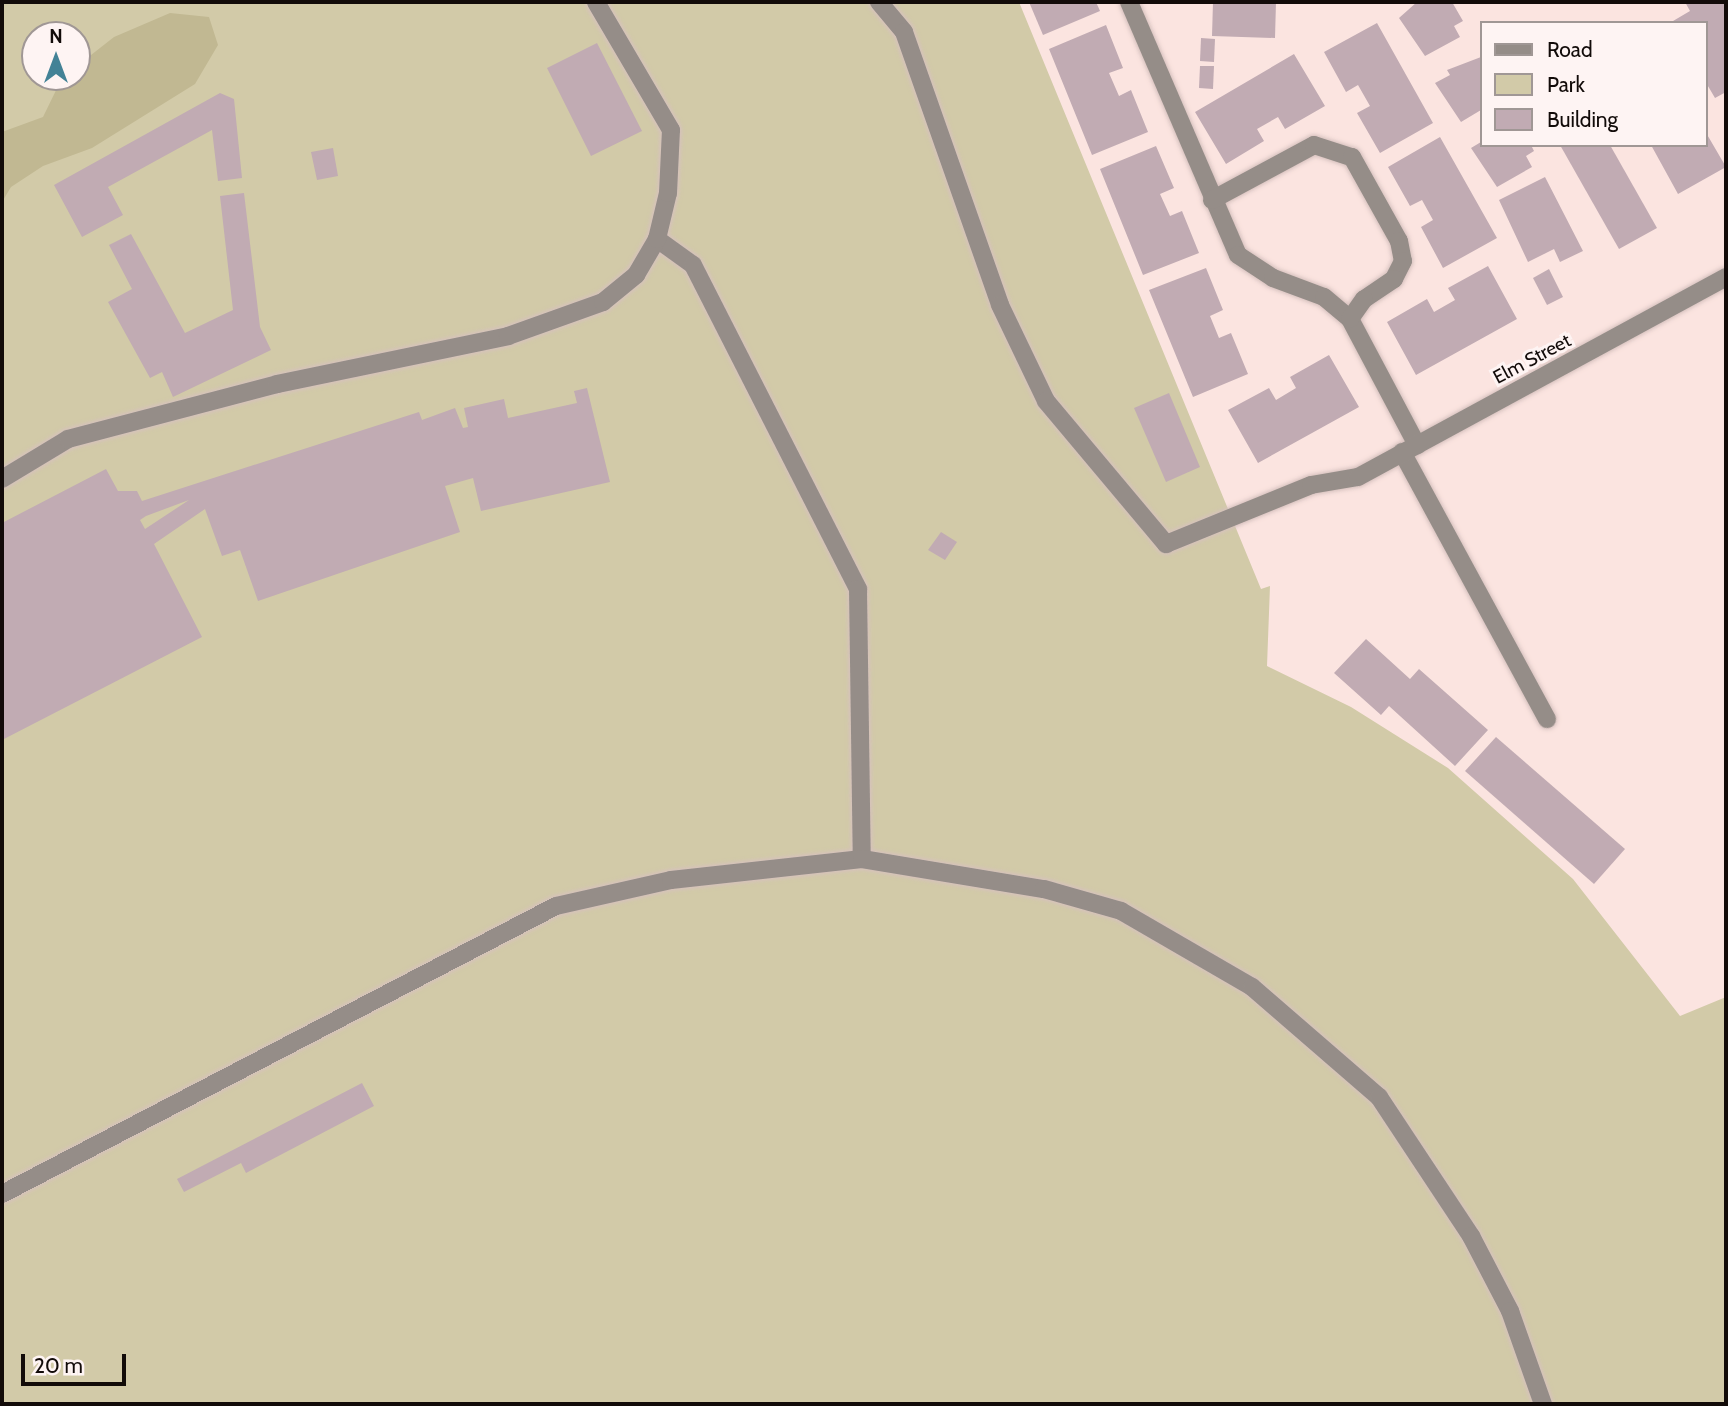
<!DOCTYPE html>
<html>
<head>
<meta charset="utf-8">
<style>
	body { margin:0 }
	#map { position:relative; width:1728px; height:1406px; overflow:hidden; background:#fbe4e0; font-family:Cabin,sans-serif }
	div>[style] { position:absolute }
	.green>* { inset:0; background:#d2caa8 }
	.forest>* { inset:0; background:#c1b892 }
	.building>* { inset:0; background:#c1abb3 }
	.roads { filter:drop-shadow(0 0 2px #d6c1be) drop-shadow(0 0 2px #d6c1be) }
	.lane>* { height:18px; margin:-9px; padding:0 9px; transform-origin:9px; border-radius:9px; background:#958d88 }
	.street>* { height:18px; margin:-9px; padding:0 9px; transform-origin:9px; border-radius:9px; background:#958d88 }
	span { translate:-50% -50%; white-space:nowrap; text-align:center; line-height:1.15; -webkit-text-stroke:6px #fef4f3; paint-order:stroke }
	.street-label { font-size:19px; color:#120b09 }
	.frame { position:absolute; inset:0; border:4px solid #120b09; pointer-events:none }
	.legend { position:absolute; left:1480px; top:21px; width:228px; height:126px; box-sizing:border-box; background:#fef4f3; border:2px solid #a09795; margin:0; padding:9px 12px; list-style:none; font-size:21px; color:#120b09 }
	.legend li { display:flex; align-items:center; gap:14px; height:35px }
	.legend b { width:35px; border:2px solid #a09795 }
	.north { position:absolute; left:21px; top:21px; width:70px; height:70px; box-sizing:border-box; background:#fef4f3; border:2px solid #a09795; border-radius:50%; rotate:0deg; font-size:19px; font-weight:700; line-height:28px; text-align:center; color:#120b09 }
	.north::after { content:''; display:block; margin:auto; width:24px; height:32px; background:#438296; clip-path:polygon(50% 0,100% 100%,50% 72%,0 100%) }
	.scale { position:absolute; left:21px; top:1354px; width:105px; height:32px; box-sizing:border-box; border:4px solid #120b09; border-top:0; padding-left:9px; font-size:21px; line-height:24px; white-space:nowrap; color:#120b09; -webkit-text-stroke:5px #fef4f3; paint-order:stroke }
</style>
</head>
<body>
<div id="map">
	<div class="green">
		<div style="clip-path:polygon(evenodd,2px 2px,1019px 2px,1261px 589px,1270px 586px,1267px 666px,1351px 707px,1448px 768px,1573px 879px,1680px 1016px,1726px 997px,1726px 1404px,2px 1404px,2px 2px,35px 35px,77px 35px,77px 77px,35px 77px,35px 35px)"></div>
	</div>
	<div class="forest">
		<div style="clip-path:polygon(170px 13px,209px 17px,218px 45px,195px 84px,92px 148px,43px 166px,11px 187px,2px 202px,2px 132px,43px 117px,62px 78px,77px 77px,77px 66px,114px 37px)"></div>
	</div>
	<div class="building">
		<div style="clip-path:polygon(1029px 2px,1096px 2px,1100px 11px,1043px 35px)"></div>
		<div style="clip-path:polygon(1213px 2px,1276px 2px,1275px 38px,1212px 36px)"></div>
		<div style="clip-path:polygon(1417px 2px,1452px 2px,1463px 21px,1454px 26px,1460px 37px,1425px 56px,1399px 18px)"></div>
		<div style="clip-path:polygon(1685px 2px,1723px 2px,1726px 7px,1726px 92px,1715px 98px,1705px 81px,1705px 23px,1673px 21px,1690px 11px)"></div>
		<div style="clip-path:polygon(1377px 23px,1433px 123px,1380px 153px,1357px 113px,1370px 106px,1358px 85px,1346px 92px,1324px 52px)"></div>
		<div style="clip-path:polygon(1106px 25px,1123px 68px,1109px 73px,1119px 96px,1131px 90px,1148px 132px,1092px 155px,1049px 49px)"></div>
		<div style="clip-path:polygon(1201px 38px,1215px 39px,1214px 62px,1200px 61px)"></div>
		<div style="clip-path:polygon(597px 43px,642px 131px,591px 156px,547px 68px)"></div>
		<div style="clip-path:polygon(1294px 54px,1325px 106px,1285px 129px,1278px 117px,1257px 129px,1264px 141px,1226px 164px,1195px 112px)"></div>
		<div style="clip-path:polygon(1481px 57px,1481px 110px,1461px 122px,1435px 83px,1450px 75px,1447px 70px)"></div>
		<div style="clip-path:polygon(1200px 66px,1214px 66px,1213px 89px,1199px 88px)"></div>
		<div style="clip-path:polygon(220px 93px,234px 99px,242px 178px,218px 181px,212px 130px,108px 187px,123px 215px,82px 237px,54px 185px)"></div>
		<div style="clip-path:polygon(1705px 131px,1726px 167px,1678px 194px,1651px 145px,1705px 145px)"></div>
		<div style="clip-path:polygon(1440px 137px,1497px 238px,1443px 268px,1421px 227px,1433px 220px,1422px 200px,1410px 206px,1388px 167px)"></div>
		<div style="clip-path:polygon(1481px 142px,1531px 145px,1534px 151px,1526px 156px,1532px 167px,1497px 187px,1471px 148px)"></div>
		<div style="clip-path:polygon(1560px 145px,1610px 145px,1657px 228px,1619px 249px)"></div>
		<div style="clip-path:polygon(1156px 146px,1174px 188px,1160px 194px,1170px 216px,1182px 211px,1199px 253px,1143px 275px,1100px 169px)"></div>
		<div style="clip-path:polygon(333px 148px,338px 176px,317px 180px,311px 152px)"></div>
		<div style="clip-path:polygon(1545px 177px,1583px 251px,1560px 262px,1554px 249px,1528px 262px,1499px 200px)"></div>
		<div style="clip-path:polygon(244px 193px,260px 327px,271px 350px,173px 397px,162px 372px,150px 378px,108px 302px,132px 289px,109px 245px,131px 234px,185px 333px,233px 310px,220px 196px)"></div>
		<div style="clip-path:polygon(1488px 266px,1517px 319px,1416px 375px,1387px 322px,1427px 299px,1434px 312px,1455px 300px,1448px 288px)"></div>
		<div style="clip-path:polygon(1206px 268px,1223px 310px,1210px 316px,1219px 338px,1231px 333px,1248px 374px,1193px 397px,1149px 290px)"></div>
		<div style="clip-path:polygon(1549px 269px,1563px 297px,1547px 305px,1533px 278px)"></div>
		<div style="clip-path:polygon(1329px 355px,1359px 407px,1258px 463px,1228px 410px,1269px 388px,1276px 400px,1296px 388px,1290px 377px)"></div>
		<div style="clip-path:polygon(evenodd,587px 388px,610px 482px,481px 511px,473px 478px,445px 486px,460px 532px,258px 601px,240px 550px,222px 556px,205px 509px,154px 544px,202px 637px,2px 740px,2px 523px,106px 469px,118px 491px,137px 491px,142px 501px,419px 412px,422px 420px,455px 408px,463px 428px,468px 427px,464px 408px,504px 399px,508px 418px,577px 403px,574px 391px,587px 388px,189px 500px,145px 529px,140px 520px,146px 516px,189px 500px)"></div>
		<div style="clip-path:polygon(1169px 393px,1200px 467px,1166px 482px,1134px 408px)"></div>
		<div style="clip-path:polygon(941px 532px,957px 542px,945px 560px,928px 550px)"></div>
		<div style="clip-path:polygon(1366px 639px,1410px 679px,1419px 669px,1488px 730px,1455px 766px,1389px 706px,1381px 715px,1334px 673px)"></div>
		<div style="clip-path:polygon(1496px 737px,1625px 849px,1594px 884px,1465px 771px)"></div>
		<div style="clip-path:polygon(362px 1083px,374px 1106px,246px 1173px,241px 1163px,184px 1192px,177px 1179px)"></div>
	</div>
	<div class="roads">
		<div class="lane">
			<div style="left:879px;top:2px;width:39px;rotate:50deg"></div>
			<div style="left:904px;top:32px;width:289px;rotate:70.6deg"></div>
			<div style="left:1000px;top:305px;width:106px;rotate:64.4deg"></div>
			<div style="left:1046px;top:401px;width:187px;rotate:50deg"></div>
			<div style="left:1166px;top:544px;width:157px;rotate:-22.1deg"></div>
			<div style="left:1311px;top:485px;width:48px;rotate:-9.7deg"></div>
			<div style="left:1129px;top:2px;width:275px;rotate:66.7deg"></div>
			<div style="left:1238px;top:255px;width:42px;rotate:33.3deg"></div>
			<div style="left:1273px;top:278px;width:54px;rotate:20.4deg"></div>
			<div style="left:1324px;top:297px;width:34px;rotate:40deg"></div>
			<div style="left:1350px;top:319px;width:143px;rotate:62deg"></div>
			<div style="left:1212px;top:200px;width:116px;rotate:-28.3deg"></div>
			<div style="left:1314px;top:145px;width:40px;rotate:18deg"></div>
			<div style="left:1352px;top:157px;width:96px;rotate:60.8deg"></div>
			<div style="left:1399px;top:241px;width:20px;rotate:79deg"></div>
			<div style="left:1403px;top:261px;width:20px;rotate:117deg"></div>
			<div style="left:1394px;top:279px;width:36px;rotate:146deg"></div>
			<div style="left:1364px;top:299px;width:24px;rotate:125deg"></div>
			<div style="left:657px;top:239px;width:44px;rotate:35.8deg"></div>
			<div style="left:693px;top:265px;width:364px;rotate:63deg"></div>
			<div style="left:858px;top:589px;width:270px;rotate:89.2deg"></div>
			<div style="left:1402px;top:452px;width:304px;rotate:61.5deg"></div>
			<div style="left:2px;top:479px;width:77px;rotate:-31.2deg"></div>
			<div style="left:68px;top:439px;width:216px;rotate:-14.7deg"></div>
			<div style="left:277px;top:384px;width:236px;rotate:-11.7deg"></div>
			<div style="left:508px;top:336px;width:101px;rotate:-19.7deg"></div>
			<div style="left:603px;top:302px;width:43px;rotate:-39.3deg"></div>
			<div style="left:636px;top:275px;width:42px;rotate:-59.7deg"></div>
			<div style="left:657px;top:239px;width:47px;rotate:-76.6deg"></div>
			<div style="left:668px;top:193px;width:63px;rotate:-87.3deg"></div>
			<div style="left:671px;top:130px;width:148px;rotate:-120.4deg"></div>
			<div style="left:2px;top:1194px;width:624px;rotate:-27.47deg"></div>
			<div style="left:556px;top:906px;width:118px;rotate:-12.7deg"></div>
			<div style="left:671px;top:880px;width:192px;rotate:-6.3deg"></div>
			<div style="left:862px;top:859px;width:184px;rotate:9.4deg"></div>
			<div style="left:1044px;top:889px;width:80px;rotate:15.9deg"></div>
			<div style="left:1121px;top:911px;width:151px;rotate:30.1deg"></div>
			<div style="left:1252px;top:987px;width:168px;rotate:40.9deg"></div>
			<div style="left:1379px;top:1097px;width:167px;rotate:56.5deg"></div>
			<div style="left:1471px;top:1236px;width:85px;rotate:62.5deg"></div>
			<div style="left:1510px;top:1311px;width:99px;rotate:70.5deg"></div>
		</div>
		<div class="street">
			<div style="left:1358px;top:477px;width:419px;rotate:-28.5deg"></div>
		</div>
	</div>
	<div class="street-label">
		<span style="left:1532px;top:359px;rotate:-28deg">Elm Street</span>
	</div>
	<div class="frame"></div>
	<ul class="legend">
	<li><b style="height:9px;background:#958d88"></b>Road</li>
	<li><b style="height:19px;background:#d2caa8"></b>Park</li>
	<li><b style="height:19px;background:#c1abb3"></b>Building</li>
	</ul>
	<div class="north">N</div>
	<div class="scale">20 m</div>
</div>
</body>
</html>
